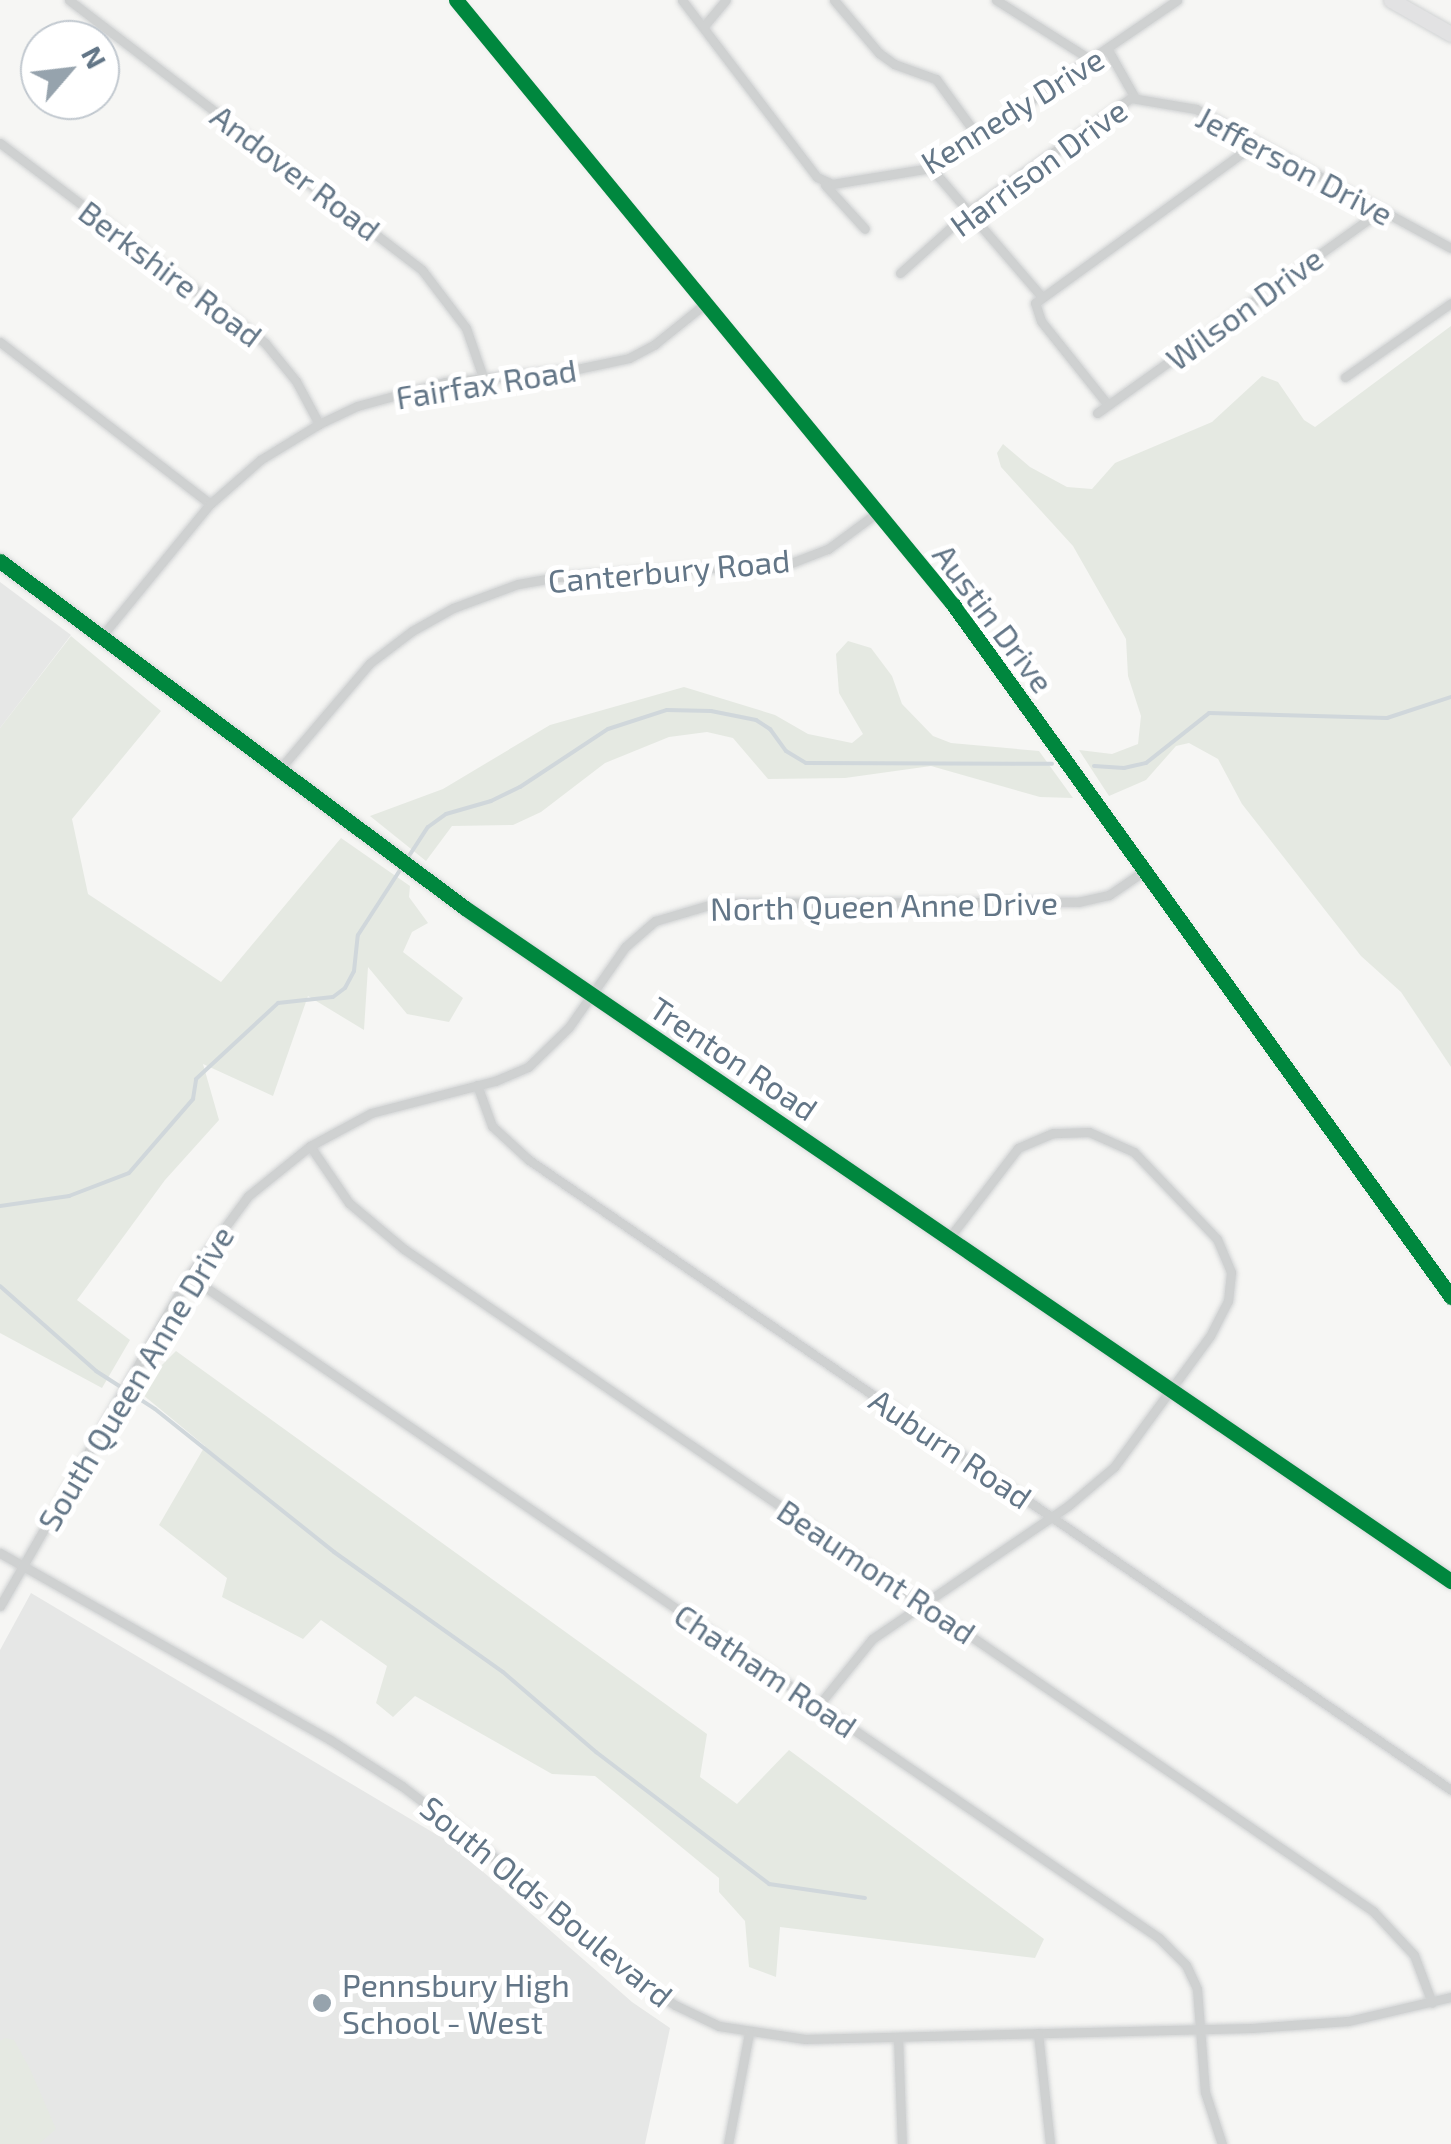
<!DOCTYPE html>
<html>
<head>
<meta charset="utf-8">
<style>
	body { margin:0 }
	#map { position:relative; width:1451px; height:2144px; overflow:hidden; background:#f6f6f4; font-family:"Exo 2",sans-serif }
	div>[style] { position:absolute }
	.built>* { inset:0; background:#e6e7e6 }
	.green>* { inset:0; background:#e5e9e2 }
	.stream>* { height:4px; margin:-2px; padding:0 2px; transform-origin:2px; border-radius:2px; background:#d0d7db }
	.roads { filter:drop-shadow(0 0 2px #d1d3d4) drop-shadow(0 0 2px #d1d3d4) }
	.minor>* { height:9px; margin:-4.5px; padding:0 4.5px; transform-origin:4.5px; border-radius:4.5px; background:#cfd1d1 }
	.secondary>* { height:14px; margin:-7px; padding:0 7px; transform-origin:7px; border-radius:7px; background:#e2e2e3 }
	.primary>* { height:15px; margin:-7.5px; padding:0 7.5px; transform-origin:7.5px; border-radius:7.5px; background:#e2e2e3 }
	.cycleway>* { height:15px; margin:-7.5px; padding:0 7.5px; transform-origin:7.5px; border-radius:7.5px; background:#00873e }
	.dots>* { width:28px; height:28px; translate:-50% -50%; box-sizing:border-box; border:5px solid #fff; border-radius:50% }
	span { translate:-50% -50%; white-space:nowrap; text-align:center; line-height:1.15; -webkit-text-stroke:10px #fff; paint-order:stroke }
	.street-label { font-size:32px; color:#637687 }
	.poi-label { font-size:32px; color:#637687 }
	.left { translate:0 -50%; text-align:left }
	.north { position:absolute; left:20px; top:20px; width:100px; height:100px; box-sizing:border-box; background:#fff; border:2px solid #c1c8cf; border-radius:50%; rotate:62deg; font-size:28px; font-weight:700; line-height:40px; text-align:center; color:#637687 }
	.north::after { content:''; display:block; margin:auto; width:35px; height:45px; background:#96a3ad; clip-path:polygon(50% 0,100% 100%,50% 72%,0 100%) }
</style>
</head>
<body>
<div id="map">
	<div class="built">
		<div style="clip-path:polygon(0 582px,71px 635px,0 728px)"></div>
		<div style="clip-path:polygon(31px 1593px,449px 1842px,632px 2002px,670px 2028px,645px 2144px,0 2144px,0 1650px)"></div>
	</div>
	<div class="green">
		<div style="clip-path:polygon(1451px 326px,1451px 1067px,1401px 992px,1361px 956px,1242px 804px,1218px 759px,1189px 743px,1176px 746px,1146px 780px,1109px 796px,1079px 750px,1112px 754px,1138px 744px,1141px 716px,1128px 676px,1126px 639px,1073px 546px,1001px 467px,997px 453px,1003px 444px,1030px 467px,1067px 487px,1092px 489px,1115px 463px,1212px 422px,1262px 376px,1278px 382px,1304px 420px,1315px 427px)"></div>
		<div style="clip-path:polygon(71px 636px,161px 711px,72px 819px,88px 894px,221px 982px,341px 838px,410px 886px,409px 897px,428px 923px,412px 932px,403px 952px,463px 998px,449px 1022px,407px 1014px,368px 967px,364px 1030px,308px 996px,273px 1096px,203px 1064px,219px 1120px,165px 1180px,77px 1300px,130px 1340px,102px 1388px,0 1333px,0 728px)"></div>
		<div style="clip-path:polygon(848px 641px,871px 648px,892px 676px,902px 704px,933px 736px,951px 743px,1039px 751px,1073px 798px,1040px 797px,931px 766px,845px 778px,768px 779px,733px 738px,707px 732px,669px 737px,605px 763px,541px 812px,513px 825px,452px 826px,426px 861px,370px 816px,443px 789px,550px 725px,684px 687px,775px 715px,808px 734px,852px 743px,863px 734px,839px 693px,836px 654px)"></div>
		<div style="clip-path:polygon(176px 1351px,707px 1734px,700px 1777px,737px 1804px,789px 1750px,1044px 1939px,1035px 1958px,780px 1927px,776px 1977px,749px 1967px,745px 1921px,719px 1892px,719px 1878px,595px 1776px,552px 1774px,415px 1696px,393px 1717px,376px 1703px,387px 1666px,321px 1620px,303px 1639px,222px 1597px,227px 1578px,159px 1525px,205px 1446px,137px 1390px)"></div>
		<div style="clip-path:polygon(5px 2038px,14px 2040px,30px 2069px,56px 2129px,39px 2144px,0 2144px,0 2041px)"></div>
	</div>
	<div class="stream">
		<div style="left:1094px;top:766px;width:30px;rotate:4deg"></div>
		<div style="left:1124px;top:768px;width:23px;rotate:-13deg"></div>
		<div style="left:1146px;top:763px;width:80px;rotate:-38.4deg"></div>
		<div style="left:1209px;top:713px;width:178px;rotate:1.6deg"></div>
		<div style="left:1387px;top:718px;width:67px;rotate:-18.2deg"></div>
		<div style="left:407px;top:859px;width:38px;rotate:-57deg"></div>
		<div style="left:428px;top:827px;width:22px;rotate:-36deg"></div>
		<div style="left:446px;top:814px;width:47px;rotate:-16.1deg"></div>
		<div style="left:491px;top:801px;width:32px;rotate:-26deg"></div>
		<div style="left:520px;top:787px;width:105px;rotate:-33.4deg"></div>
		<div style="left:608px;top:729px;width:62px;rotate:-17.9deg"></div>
		<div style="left:667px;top:710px;width:44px;rotate:1.3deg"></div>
		<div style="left:711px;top:711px;width:46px;rotate:11.3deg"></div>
		<div style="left:756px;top:720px;width:17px;rotate:33deg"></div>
		<div style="left:770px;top:729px;width:27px;rotate:54deg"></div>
		<div style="left:786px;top:751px;width:23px;rotate:31deg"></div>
		<div style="left:806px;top:763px;width:246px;rotate:0.2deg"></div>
		<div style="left:0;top:1206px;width:70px;rotate:-8.2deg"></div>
		<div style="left:69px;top:1196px;width:64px;rotate:-21deg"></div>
		<div style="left:129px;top:1173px;width:98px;rotate:-49.1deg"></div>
		<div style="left:193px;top:1099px;width:20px;rotate:-81deg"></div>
		<div style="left:196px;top:1079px;width:112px;rotate:-42.8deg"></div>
		<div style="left:278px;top:1003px;width:55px;rotate:-6.2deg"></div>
		<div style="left:333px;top:997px;width:15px;rotate:-37deg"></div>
		<div style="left:345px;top:988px;width:19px;rotate:-62deg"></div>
		<div style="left:354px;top:971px;width:36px;rotate:-84deg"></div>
		<div style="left:358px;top:935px;width:81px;rotate:-57.1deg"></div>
		<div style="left:0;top:1286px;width:128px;rotate:41.5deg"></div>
		<div style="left:96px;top:1371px;width:70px;rotate:32.8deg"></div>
		<div style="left:155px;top:1409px;width:229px;rotate:38.6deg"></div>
		<div style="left:334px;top:1552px;width:207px;rotate:35.4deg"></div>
		<div style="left:503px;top:1672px;width:123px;rotate:40.7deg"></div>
		<div style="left:596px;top:1752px;width:218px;rotate:37.3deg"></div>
		<div style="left:769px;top:1884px;width:97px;rotate:8.3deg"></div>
	</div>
	<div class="roads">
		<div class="minor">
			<div style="left:69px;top:0;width:444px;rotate:37.4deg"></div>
			<div style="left:422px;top:270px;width:73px;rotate:52.8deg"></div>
			<div style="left:466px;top:328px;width:52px;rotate:70.9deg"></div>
			<div style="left:456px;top:0;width:781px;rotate:50.56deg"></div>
			<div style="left:952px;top:603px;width:855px;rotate:54.28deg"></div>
			<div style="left:682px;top:0;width:223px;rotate:52.7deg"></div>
			<div style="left:817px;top:177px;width:17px;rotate:25deg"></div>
			<div style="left:832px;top:184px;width:100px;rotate:-9.2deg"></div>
			<div style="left:931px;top:168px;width:298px;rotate:-34.3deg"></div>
			<div style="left:834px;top:0;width:70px;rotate:49.7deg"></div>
			<div style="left:879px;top:53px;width:19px;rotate:36deg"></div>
			<div style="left:894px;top:64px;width:45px;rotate:19.7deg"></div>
			<div style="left:936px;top:79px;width:68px;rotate:54deg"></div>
			<div style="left:996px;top:0;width:115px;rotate:32.2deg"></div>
			<div style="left:704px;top:26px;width:34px;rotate:-50deg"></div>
			<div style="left:1108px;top:50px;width:55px;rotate:60.6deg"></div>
			<div style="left:0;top:143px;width:332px;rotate:37deg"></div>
			<div style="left:265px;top:343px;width:49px;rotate:50.8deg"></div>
			<div style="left:296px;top:381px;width:49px;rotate:61.9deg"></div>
			<div style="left:931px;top:168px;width:170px;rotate:49.3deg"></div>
			<div style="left:825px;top:185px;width:59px;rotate:47.7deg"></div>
			<div style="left:900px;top:273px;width:91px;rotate:-41.9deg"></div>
			<div style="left:968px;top:212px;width:199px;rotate:-35deg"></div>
			<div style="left:1131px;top:98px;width:66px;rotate:9.6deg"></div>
			<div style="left:1196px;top:109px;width:290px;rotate:28.6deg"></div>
			<div style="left:0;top:342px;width:265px;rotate:37.6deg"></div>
			<div style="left:1345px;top:377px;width:129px;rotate:-34.9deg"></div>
			<div style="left:1108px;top:405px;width:107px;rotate:-128.6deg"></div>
			<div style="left:1041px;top:321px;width:19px;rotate:-108deg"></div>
			<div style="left:1035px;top:303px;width:273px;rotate:-35.9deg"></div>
			<div style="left:1097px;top:413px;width:348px;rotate:-35.5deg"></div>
			<div style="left:101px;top:637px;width:172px;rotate:-50.7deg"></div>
			<div style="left:210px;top:504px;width:67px;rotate:-41.3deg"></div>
			<div style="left:260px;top:460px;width:69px;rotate:-31.4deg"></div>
			<div style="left:319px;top:424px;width:42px;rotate:-25.3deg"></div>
			<div style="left:357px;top:406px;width:91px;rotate:-15.3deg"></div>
			<div style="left:445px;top:382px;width:133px;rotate:-5.6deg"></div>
			<div style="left:577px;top:369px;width:53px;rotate:-11.9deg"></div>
			<div style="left:629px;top:358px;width:30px;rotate:-28deg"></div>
			<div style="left:655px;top:344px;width:65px;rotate:-38.8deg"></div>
			<div style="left:278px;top:771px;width:142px;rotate:-49.6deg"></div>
			<div style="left:370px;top:663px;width:53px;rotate:-37.3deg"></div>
			<div style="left:412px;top:631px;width:47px;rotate:-29.3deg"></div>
			<div style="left:453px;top:608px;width:69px;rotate:-20.3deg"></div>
			<div style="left:518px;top:584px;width:39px;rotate:-10deg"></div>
			<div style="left:556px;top:577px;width:235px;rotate:-3.4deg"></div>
			<div style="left:791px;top:563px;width:40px;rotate:-21deg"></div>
			<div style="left:828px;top:549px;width:62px;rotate:-36.5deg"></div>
			<div style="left:477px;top:1085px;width:44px;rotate:69.9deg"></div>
			<div style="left:492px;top:1126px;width:50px;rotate:42.6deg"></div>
			<div style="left:529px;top:1160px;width:1117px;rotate:34.34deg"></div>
			<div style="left:310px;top:1146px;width:69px;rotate:55.6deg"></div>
			<div style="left:349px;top:1203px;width:72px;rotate:39.9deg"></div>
			<div style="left:404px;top:1249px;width:1174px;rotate:34.34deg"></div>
			<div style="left:1373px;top:1911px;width:60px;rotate:47deg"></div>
			<div style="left:1414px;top:1955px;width:51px;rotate:69.4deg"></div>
			<div style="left:189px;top:1276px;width:1174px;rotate:34.31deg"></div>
			<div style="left:1159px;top:1938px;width:38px;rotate:45deg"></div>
			<div style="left:1186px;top:1965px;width:26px;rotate:65deg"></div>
			<div style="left:1197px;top:1989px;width:103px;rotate:85.6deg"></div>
			<div style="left:1205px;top:2092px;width:55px;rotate:71.9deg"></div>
			<div style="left:0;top:1553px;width:378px;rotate:29.5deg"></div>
			<div style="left:329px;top:1739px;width:87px;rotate:32.8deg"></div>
			<div style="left:402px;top:1786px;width:102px;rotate:37.4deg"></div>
			<div style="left:483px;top:1848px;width:194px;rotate:40.8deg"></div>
			<div style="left:630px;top:1975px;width:54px;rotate:33.7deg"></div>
			<div style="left:675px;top:2005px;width:49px;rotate:25.5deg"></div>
			<div style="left:719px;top:2026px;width:87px;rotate:8.6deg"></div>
			<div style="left:805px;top:2039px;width:447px;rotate:-1.4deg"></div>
			<div style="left:1252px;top:2028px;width:96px;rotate:-4.2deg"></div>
			<div style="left:1348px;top:2021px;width:106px;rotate:-13.1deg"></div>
			<div style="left:0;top:1606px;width:380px;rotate:-60.2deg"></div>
			<div style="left:189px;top:1276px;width:99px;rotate:-53.6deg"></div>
			<div style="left:248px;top:1196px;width:80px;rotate:-38.9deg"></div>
			<div style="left:310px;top:1146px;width:69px;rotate:-28.4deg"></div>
			<div style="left:371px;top:1113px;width:128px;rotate:-14.5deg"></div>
			<div style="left:495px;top:1081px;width:36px;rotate:-23deg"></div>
			<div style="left:528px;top:1067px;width:57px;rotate:-44.3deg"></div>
			<div style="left:569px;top:1027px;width:98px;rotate:-55deg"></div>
			<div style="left:625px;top:947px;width:40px;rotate:-41deg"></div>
			<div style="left:655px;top:921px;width:64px;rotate:-16.4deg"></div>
			<div style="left:716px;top:903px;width:362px;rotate:-0.2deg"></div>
			<div style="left:1078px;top:902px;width:32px;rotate:-13deg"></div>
			<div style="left:1109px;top:895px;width:42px;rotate:-34.4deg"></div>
			<div style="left:818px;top:1706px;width:86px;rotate:-51.1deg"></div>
			<div style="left:872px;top:1639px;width:238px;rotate:-34.2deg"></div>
			<div style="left:1069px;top:1505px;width:59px;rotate:-40.2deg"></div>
			<div style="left:1114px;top:1467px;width:162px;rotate:-53.8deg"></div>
			<div style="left:1210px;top:1336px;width:39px;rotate:-63deg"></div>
			<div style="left:1228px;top:1301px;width:29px;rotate:-84deg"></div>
			<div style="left:1231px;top:1272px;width:36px;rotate:-113deg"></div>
			<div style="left:1217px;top:1239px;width:120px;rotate:-133.7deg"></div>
			<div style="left:1134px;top:1152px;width:49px;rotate:-156deg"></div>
			<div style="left:1089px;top:1132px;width:36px;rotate:178deg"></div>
			<div style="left:1053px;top:1133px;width:38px;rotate:157deg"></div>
			<div style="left:1018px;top:1148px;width:113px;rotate:127.5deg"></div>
			<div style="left:1038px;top:2033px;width:112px;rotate:83.8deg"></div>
			<div style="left:898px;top:2037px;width:107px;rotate:87.9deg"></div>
			<div style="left:728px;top:2144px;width:113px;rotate:-79.3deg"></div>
		</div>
		<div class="secondary">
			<div style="left:0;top:561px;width:580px;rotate:36.73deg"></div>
			<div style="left:465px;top:908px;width:1194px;rotate:34.32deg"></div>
		</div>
		<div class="primary">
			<div style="left:1391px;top:0;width:69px;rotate:29.5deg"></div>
		</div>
	</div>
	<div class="cycleway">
		<div style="left:456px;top:0;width:781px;rotate:50.56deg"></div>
		<div style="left:952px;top:603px;width:855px;rotate:54.28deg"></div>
		<div style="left:0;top:561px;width:580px;rotate:36.73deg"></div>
		<div style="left:465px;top:908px;width:1194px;rotate:34.32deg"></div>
	</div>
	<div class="dots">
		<div style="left:322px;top:2003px;background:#96a3ad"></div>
	</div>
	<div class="street-label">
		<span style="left:1012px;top:110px;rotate:-32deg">Kennedy Drive</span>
		<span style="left:1295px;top:165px;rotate:28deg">Jefferson Drive</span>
		<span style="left:1038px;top:167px;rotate:-36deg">Harrison Drive</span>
		<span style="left:296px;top:172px;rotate:37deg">Andover Road</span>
		<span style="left:171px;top:273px;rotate:37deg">Berkshire Road</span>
		<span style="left:1244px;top:308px;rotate:-36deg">Wilson Drive</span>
		<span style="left:486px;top:383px;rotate:-9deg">Fairfax Road</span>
		<span style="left:669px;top:570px;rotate:-5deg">Canterbury Road</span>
		<span style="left:994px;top:618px;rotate:53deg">Austin Drive</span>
		<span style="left:884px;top:905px;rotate:-1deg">North Queen Anne Drive</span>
		<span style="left:734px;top:1058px;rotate:34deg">Trenton Road</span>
		<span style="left:135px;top:1378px;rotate:-59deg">South Queen Anne Drive</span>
		<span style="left:951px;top:1448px;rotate:34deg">Auburn Road</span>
		<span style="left:877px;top:1571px;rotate:34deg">Beaumont Road</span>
		<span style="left:766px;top:1670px;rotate:34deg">Chatham Road</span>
		<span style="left:547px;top:1901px;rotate:39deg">South Olds Boulevard</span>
	</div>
	<div class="poi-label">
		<span class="left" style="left:342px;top:2003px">Pennsbury High<br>School - West</span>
	</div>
	<div class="north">N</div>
</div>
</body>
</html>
